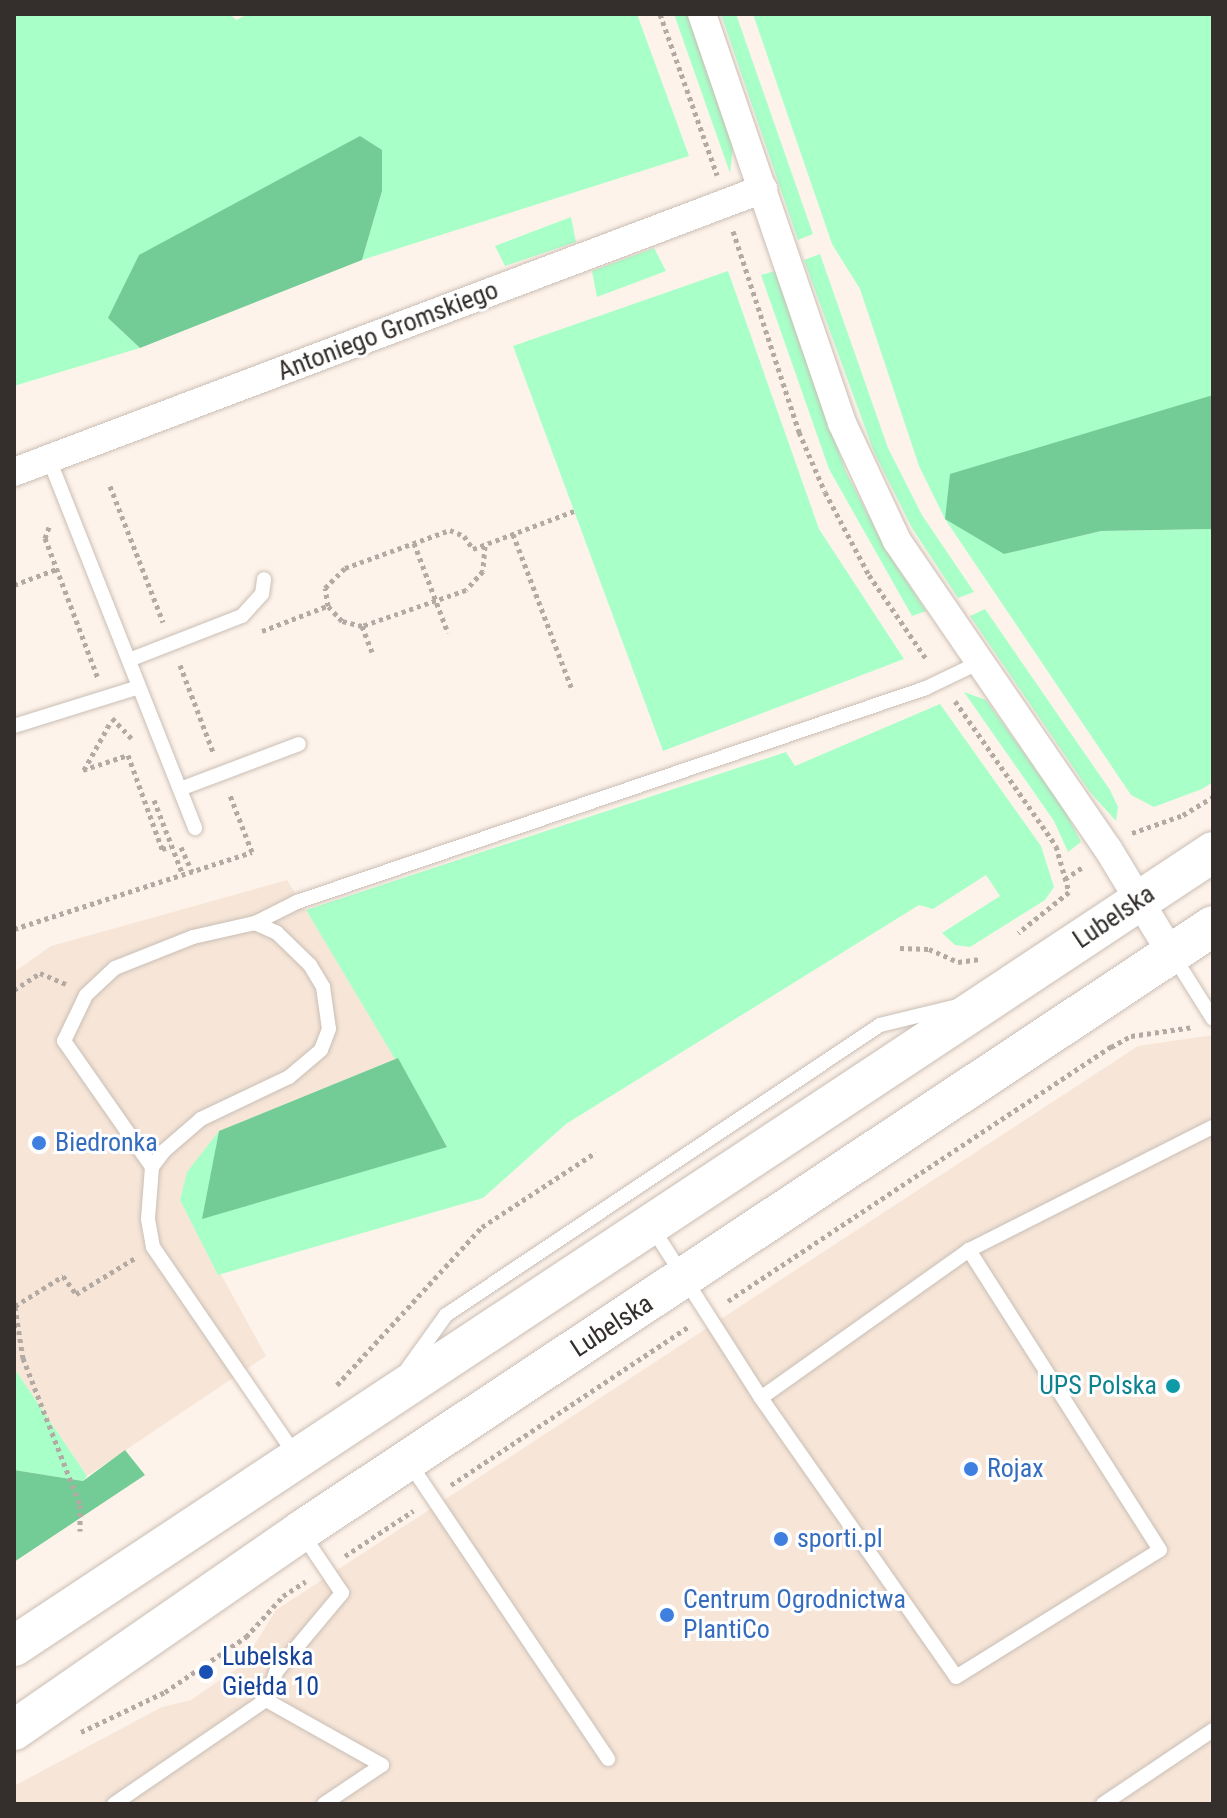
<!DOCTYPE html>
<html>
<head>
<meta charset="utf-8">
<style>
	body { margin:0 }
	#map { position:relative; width:1227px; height:1818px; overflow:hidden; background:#fef3ea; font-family:"Roboto Condensed",sans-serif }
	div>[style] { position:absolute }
	.built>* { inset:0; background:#f7e6d8 }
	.green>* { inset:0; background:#a8ffc8 }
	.forest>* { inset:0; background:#73cc96 }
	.path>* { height:5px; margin-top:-2.5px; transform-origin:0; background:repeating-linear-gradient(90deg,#b3aaa3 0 4px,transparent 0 8px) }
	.roads { filter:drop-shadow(0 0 2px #c9beb5) drop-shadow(0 0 2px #c9beb5) }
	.lane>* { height:14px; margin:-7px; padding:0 7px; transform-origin:7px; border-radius:7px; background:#fff }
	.street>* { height:28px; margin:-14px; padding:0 14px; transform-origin:14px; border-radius:14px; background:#fff }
	.secondary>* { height:40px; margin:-20px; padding:0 20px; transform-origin:20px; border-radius:20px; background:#fff }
	.dots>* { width:22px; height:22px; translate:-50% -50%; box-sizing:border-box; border:4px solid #fff; border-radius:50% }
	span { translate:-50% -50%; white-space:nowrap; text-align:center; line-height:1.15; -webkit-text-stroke:6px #fff; paint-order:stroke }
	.street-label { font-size:26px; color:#342f2c }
	.shop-label { font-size:26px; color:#366cbe }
	.left { translate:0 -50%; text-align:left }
	.culture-label { font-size:26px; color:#0d838f }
	.right { translate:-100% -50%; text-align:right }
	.transit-label { font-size:26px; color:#164399 }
	.frame { position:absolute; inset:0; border:16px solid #342f2c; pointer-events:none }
</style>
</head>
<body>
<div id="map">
	<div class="built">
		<div style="clip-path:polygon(287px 880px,398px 1058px,219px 1131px,180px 1200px,266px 1356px,87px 1476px,14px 1368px,14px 972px,51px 946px)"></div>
		<div style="clip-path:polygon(1213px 1035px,1213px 1804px,14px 1804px,14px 1786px,162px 1707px,191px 1700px,242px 1665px,276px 1610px,1138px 1046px)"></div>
	</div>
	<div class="green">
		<div style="clip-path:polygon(14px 14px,230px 14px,236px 20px,248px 14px,637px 14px,689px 156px,362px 260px,382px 191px,108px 318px,140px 348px,14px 386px)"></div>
		<div style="clip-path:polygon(674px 14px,687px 14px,733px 146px,730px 173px)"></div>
		<div style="clip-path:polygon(721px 14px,736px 14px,813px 234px,798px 240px)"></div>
		<div style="clip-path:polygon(753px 14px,1213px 14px,1213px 395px,1197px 400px,1004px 554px,1101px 531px,1213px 529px,1213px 782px,1202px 789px,1154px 807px,1131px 795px,945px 519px,919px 466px,860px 289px,832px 244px)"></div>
		<div style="clip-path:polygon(571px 217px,576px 242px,505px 266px,495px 246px)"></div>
		<div style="clip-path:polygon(654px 248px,666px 271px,597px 297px,592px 271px)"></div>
		<div style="clip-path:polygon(820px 254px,888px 448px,922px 515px,974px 592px,958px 598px,912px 528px,874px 452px,804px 260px)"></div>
		<div style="clip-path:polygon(728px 271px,819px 529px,904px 659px,663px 751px,513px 346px)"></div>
		<div style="clip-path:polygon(775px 271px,846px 472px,886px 550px,926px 611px,912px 616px,829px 469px,761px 275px)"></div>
		<div style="clip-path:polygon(985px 609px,1110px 790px,1118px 807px,1116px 821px,1090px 792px,970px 616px)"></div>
		<div style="clip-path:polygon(964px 692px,986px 700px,1064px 809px,1081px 842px,1068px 852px,1054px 821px)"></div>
		<div style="clip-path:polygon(940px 704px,1041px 846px,1054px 887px,1045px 900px,970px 947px,955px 945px,942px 933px,1000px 896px,986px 875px,933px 909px,919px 905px,566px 1124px,483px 1198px,218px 1275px,180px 1200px,187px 1172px,219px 1131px,203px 1218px,447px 1146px,306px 910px,786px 752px,795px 766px)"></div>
		<div style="clip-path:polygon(14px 1368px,87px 1476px,83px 1481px,14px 1470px)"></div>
	</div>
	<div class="forest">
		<div style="clip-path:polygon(360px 136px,382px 150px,382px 191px,362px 260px,140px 348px,108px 318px,139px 255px)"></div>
		<div style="clip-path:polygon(1213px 395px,1213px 529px,1101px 531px,1004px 554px,945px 519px,950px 474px)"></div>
		<div style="clip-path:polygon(398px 1058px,447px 1147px,202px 1219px,219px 1131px)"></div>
		<div style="clip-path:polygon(125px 1450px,145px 1475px,14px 1562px,14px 1470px,83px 1481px)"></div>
	</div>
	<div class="path">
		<div style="left:660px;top:14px;width:171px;rotate:70.5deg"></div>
		<div style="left:733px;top:231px;width:212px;rotate:71.8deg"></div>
		<div style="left:799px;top:432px;width:65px;rotate:66.6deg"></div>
		<div style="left:825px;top:492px;width:94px;rotate:62.1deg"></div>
		<div style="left:869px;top:575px;width:103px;rotate:55.7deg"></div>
		<div style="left:110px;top:486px;width:146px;rotate:68.7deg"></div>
		<div style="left:49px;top:527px;width:12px;rotate:110deg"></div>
		<div style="left:45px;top:538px;width:150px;rotate:69.3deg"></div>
		<div style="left:513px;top:534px;width:164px;rotate:69.2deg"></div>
		<div style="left:414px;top:543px;width:96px;rotate:69.3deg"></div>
		<div style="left:485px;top:546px;width:25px;rotate:95deg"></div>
		<div style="left:483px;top:571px;width:25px;rotate:132deg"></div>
		<div style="left:466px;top:590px;width:110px;rotate:160.9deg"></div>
		<div style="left:362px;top:626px;width:21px;rotate:-166deg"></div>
		<div style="left:342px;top:621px;width:21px;rotate:-133deg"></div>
		<div style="left:328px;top:606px;width:18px;rotate:-99deg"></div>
		<div style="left:325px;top:588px;width:28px;rotate:-45deg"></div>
		<div style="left:345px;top:568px;width:112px;rotate:-19.9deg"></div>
		<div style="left:450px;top:530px;width:15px;rotate:23deg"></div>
		<div style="left:464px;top:536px;width:16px;rotate:55deg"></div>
		<div style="left:473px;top:549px;width:108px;rotate:-20.6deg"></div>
		<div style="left:14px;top:585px;width:46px;rotate:-20.4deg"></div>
		<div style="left:362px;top:626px;width:28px;rotate:69deg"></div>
		<div style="left:262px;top:631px;width:70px;rotate:-21deg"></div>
		<div style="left:180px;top:665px;width:93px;rotate:69.2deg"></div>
		<div style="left:955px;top:701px;width:177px;rotate:55.1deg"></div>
		<div style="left:1056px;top:846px;width:48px;rotate:74.2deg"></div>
		<div style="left:1069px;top:892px;width:65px;rotate:141.2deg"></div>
		<div style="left:112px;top:718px;width:28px;rotate:46deg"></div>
		<div style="left:83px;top:770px;width:47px;rotate:-18.4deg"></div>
		<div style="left:128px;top:755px;width:100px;rotate:70.1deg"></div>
		<div style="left:162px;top:849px;width:9px;rotate:-18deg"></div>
		<div style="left:84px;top:770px;width:54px;rotate:-61deg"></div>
		<div style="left:154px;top:800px;width:80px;rotate:68.9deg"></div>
		<div style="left:1132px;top:833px;width:54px;rotate:-19.4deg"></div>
		<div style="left:1183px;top:815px;width:35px;rotate:-31deg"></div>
		<div style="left:181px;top:847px;width:27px;rotate:66deg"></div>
		<div style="left:1065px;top:879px;width:23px;rotate:-34deg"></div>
		<div style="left:14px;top:929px;width:250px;rotate:-17.9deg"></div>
		<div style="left:252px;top:852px;width:61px;rotate:-111.1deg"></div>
		<div style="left:900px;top:948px;width:29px;rotate:2deg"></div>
		<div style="left:929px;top:949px;width:32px;rotate:24deg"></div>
		<div style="left:958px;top:962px;width:22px;rotate:-8deg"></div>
		<div style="left:14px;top:990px;width:31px;rotate:-33deg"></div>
		<div style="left:40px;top:973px;width:30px;rotate:23deg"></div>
		<div style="left:728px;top:1301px;width:460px;rotate:-33.6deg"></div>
		<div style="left:1111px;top:1047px;width:23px;rotate:-29deg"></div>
		<div style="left:1131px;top:1036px;width:63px;rotate:-8.3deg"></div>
		<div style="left:15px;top:1306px;width:57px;rotate:-32deg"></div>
		<div style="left:63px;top:1276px;width:22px;rotate:54deg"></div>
		<div style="left:76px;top:1294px;width:69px;rotate:-31.4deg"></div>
		<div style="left:15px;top:1307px;width:52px;rotate:81.1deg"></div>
		<div style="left:23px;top:1358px;width:158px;rotate:68.8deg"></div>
		<div style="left:80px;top:1505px;width:26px;rotate:90deg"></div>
		<div style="left:337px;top:1385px;width:214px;rotate:-47.5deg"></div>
		<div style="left:482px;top:1227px;width:136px;rotate:-33.3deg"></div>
		<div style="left:451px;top:1485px;width:286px;rotate:-33.7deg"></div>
		<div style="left:345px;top:1556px;width:82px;rotate:-33.5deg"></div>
		<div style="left:81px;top:1732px;width:93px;rotate:-25.5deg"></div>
		<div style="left:165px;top:1692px;width:98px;rotate:-34.2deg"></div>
		<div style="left:246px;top:1637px;width:55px;rotate:-47.9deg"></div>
		<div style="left:283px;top:1596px;width:27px;rotate:-33deg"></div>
	</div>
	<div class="roads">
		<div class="lane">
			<div style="left:49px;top:459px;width:397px;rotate:68.4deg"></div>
			<div style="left:129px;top:660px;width:121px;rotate:-21.3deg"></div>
			<div style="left:242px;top:616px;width:30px;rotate:-48deg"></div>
			<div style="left:262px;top:594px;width:15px;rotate:-82deg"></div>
			<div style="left:14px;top:726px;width:131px;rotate:-17.3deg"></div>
			<div style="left:180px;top:789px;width:127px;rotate:-20.7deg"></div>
			<div style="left:255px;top:923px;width:47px;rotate:-26.6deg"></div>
			<div style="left:297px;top:902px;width:664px;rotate:-18.79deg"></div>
			<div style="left:926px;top:688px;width:60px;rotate:-25.7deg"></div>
			<div style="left:1174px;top:957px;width:73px;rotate:57.8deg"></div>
			<div style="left:152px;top:1167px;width:154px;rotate:-124.9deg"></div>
			<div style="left:64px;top:1041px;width:51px;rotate:-64.4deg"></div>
			<div style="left:86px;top:995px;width:40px;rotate:-43deg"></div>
			<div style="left:115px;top:968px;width:84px;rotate:-21.7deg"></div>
			<div style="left:193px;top:937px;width:64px;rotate:-12.7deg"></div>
			<div style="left:255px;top:923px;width:24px;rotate:24deg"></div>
			<div style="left:277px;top:933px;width:46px;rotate:44.1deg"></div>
			<div style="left:310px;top:965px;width:26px;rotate:59deg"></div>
			<div style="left:323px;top:987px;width:42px;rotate:81.9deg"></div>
			<div style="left:329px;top:1029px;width:22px;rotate:111deg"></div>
			<div style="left:321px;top:1050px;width:42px;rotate:139.8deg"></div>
			<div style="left:289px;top:1077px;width:98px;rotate:154.5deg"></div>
			<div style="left:201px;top:1119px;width:49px;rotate:139.1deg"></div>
			<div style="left:164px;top:1151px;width:20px;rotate:127deg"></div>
			<div style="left:152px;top:1167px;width:52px;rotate:94.4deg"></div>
			<div style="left:148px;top:1219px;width:28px;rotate:80deg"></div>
			<div style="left:153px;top:1247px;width:255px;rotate:55.6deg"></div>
			<div style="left:651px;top:1226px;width:204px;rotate:57.4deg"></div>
			<div style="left:761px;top:1398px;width:340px;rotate:55deg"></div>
			<div style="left:956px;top:1677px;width:240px;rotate:-31.9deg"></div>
			<div style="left:1160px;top:1550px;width:356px;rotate:-122.5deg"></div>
			<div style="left:969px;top:1250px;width:255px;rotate:144.6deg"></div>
			<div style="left:969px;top:1250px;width:273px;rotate:-26.8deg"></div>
			<div style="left:408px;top:1368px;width:65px;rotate:-54.4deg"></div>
			<div style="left:446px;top:1315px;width:522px;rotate:-33.75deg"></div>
			<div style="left:880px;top:1025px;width:76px;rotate:-13.7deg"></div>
			<div style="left:408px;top:1461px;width:359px;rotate:56.1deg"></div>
			<div style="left:266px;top:1700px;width:133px;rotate:29.3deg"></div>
			<div style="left:382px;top:1765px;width:70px;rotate:146.1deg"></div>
			<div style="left:114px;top:1804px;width:184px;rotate:-34.4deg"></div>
			<div style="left:266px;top:1700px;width:30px;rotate:-70deg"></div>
			<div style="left:276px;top:1672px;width:103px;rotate:-50.1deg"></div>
			<div style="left:342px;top:1593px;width:73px;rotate:-123.9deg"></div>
			<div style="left:1103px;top:1804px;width:133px;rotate:-33.9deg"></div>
		</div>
		<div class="street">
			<div style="left:702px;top:14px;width:432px;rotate:71.1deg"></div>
			<div style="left:842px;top:423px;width:130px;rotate:65deg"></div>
			<div style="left:897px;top:541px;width:373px;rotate:55.6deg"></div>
			<div style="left:1108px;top:849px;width:122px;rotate:58.8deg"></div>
			<div style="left:14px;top:472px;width:801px;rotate:-20.7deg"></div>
		</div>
		<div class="secondary">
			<div style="left:14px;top:1646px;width:1438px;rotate:-33.51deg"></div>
			<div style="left:14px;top:1730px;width:349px;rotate:-34.7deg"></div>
			<div style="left:301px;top:1531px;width:1094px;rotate:-33.56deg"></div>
		</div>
	</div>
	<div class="dots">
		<div style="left:39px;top:1143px;background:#3f7fe0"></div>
		<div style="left:1173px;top:1386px;background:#0f9aa8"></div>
		<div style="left:971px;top:1469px;background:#3f7fe0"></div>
		<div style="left:781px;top:1539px;background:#3f7fe0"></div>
		<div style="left:667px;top:1615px;background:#3f7fe0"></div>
		<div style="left:206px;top:1672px;background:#1a4fb4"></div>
	</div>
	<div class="street-label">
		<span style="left:388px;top:331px;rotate:-21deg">Antoniego Gromskiego</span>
		<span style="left:1114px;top:917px;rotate:-34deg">Lubelska</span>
		<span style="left:612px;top:1326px;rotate:-33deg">Lubelska</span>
	</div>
	<div class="shop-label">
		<span class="left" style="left:55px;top:1143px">Biedronka</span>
		<span class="left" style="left:987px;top:1469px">Rojax</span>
		<span class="left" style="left:797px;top:1539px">sporti.pl</span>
		<span class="left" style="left:683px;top:1615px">Centrum Ogrodnictwa<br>PlantiCo</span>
	</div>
	<div class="culture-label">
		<span class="right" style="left:1157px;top:1386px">UPS Polska</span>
	</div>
	<div class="transit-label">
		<span class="left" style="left:222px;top:1672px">Lubelska<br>Giełda 10</span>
	</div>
	<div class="frame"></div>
</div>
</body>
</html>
